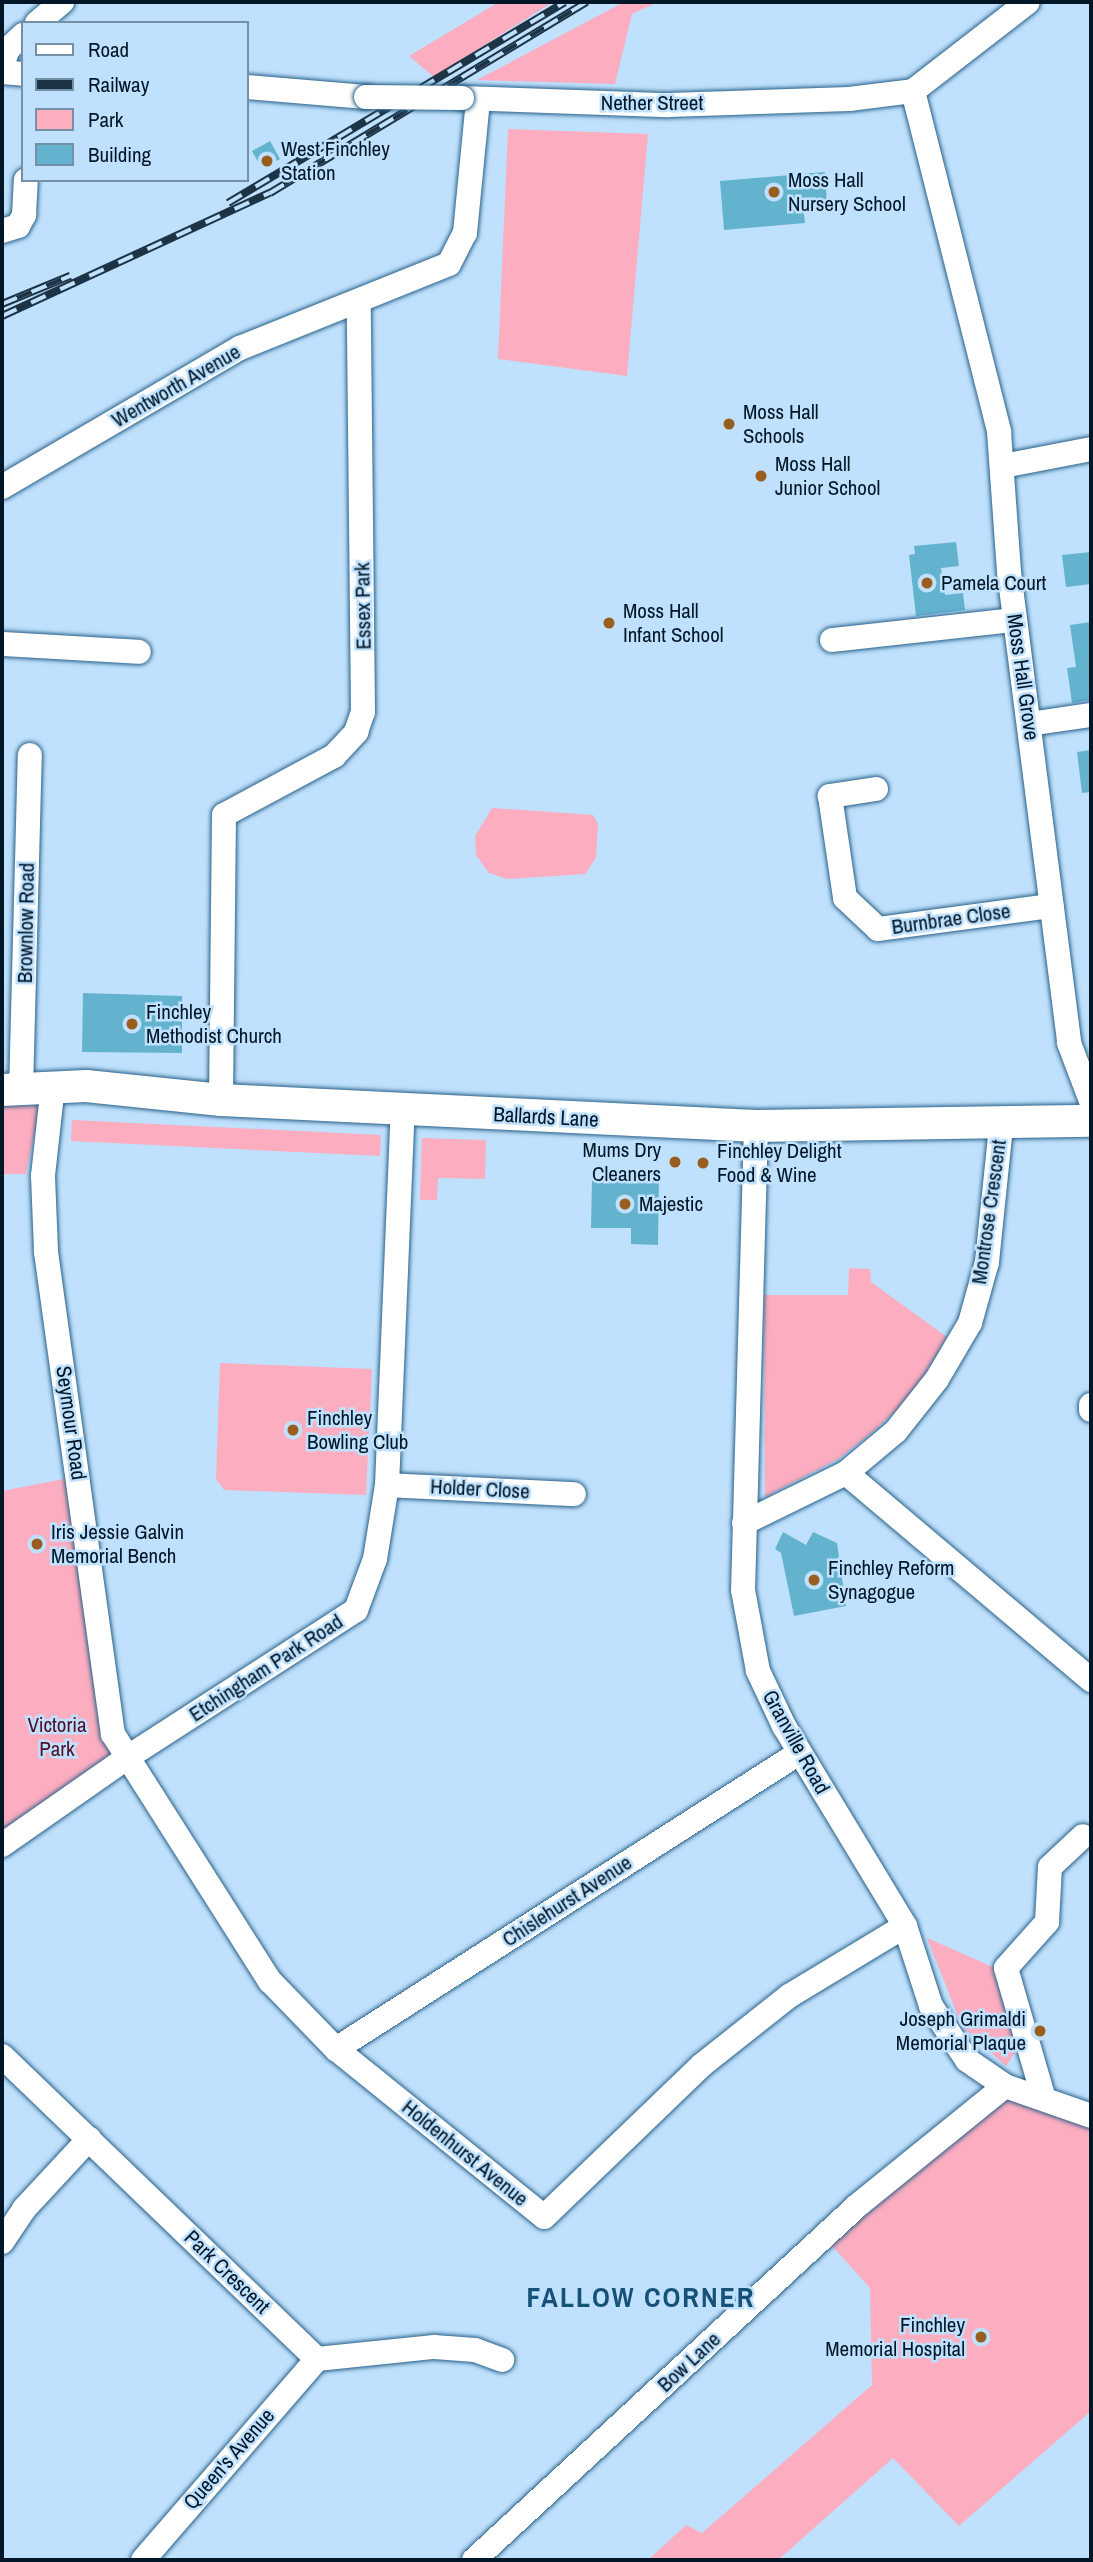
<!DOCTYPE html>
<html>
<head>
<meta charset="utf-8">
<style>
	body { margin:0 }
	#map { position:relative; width:1093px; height:2562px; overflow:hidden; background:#bfe1fd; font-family:"Archivo Narrow",sans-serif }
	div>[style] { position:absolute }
	.green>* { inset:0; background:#fcadc0 }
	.building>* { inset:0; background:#63b3cf }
	.roads { filter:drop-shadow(0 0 2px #296189) drop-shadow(0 0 2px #296189) }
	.minor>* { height:24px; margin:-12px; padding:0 12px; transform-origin:12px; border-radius:12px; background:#fff }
	.major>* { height:32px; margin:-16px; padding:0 16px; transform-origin:16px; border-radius:16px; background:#fff }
	.rail>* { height:8px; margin-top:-4px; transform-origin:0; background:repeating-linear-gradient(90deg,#bfe1fd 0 16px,#1d3447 0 32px); box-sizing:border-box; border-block:2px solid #1d3447 }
	.bridges { filter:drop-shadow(0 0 2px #296189) drop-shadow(0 0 2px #296189) }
	.minor-bridge>* { height:24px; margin:-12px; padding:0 12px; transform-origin:12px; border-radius:12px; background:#fff }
	.dots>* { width:19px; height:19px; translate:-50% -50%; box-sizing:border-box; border:4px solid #bfe1fd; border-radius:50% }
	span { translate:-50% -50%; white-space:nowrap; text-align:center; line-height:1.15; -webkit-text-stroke:5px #bfe1fd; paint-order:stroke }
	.street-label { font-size:21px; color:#011627 }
	.poi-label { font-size:21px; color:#011627 }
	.left { translate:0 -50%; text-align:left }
	.right { translate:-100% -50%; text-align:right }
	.park-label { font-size:21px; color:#520e28 }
	.district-label { font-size:28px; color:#175178; font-weight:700; letter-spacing:2px }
	.frame { position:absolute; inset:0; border:4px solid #011627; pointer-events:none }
	.legend { position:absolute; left:21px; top:21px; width:228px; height:161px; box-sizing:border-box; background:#bfe1fd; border:2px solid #7390a7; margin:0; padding:9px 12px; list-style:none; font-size:21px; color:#011627 }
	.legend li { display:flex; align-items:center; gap:14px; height:35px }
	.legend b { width:35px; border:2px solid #7390a7 }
</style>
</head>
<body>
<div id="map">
	<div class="green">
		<div style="clip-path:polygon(499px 2px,553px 2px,434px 77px,409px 56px)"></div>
		<div style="clip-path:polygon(624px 2px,658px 2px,632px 14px,615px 84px,477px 80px)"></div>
		<div style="clip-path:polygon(508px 129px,648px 134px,627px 376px,498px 359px)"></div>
		<div style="clip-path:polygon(492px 808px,593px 815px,598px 824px,596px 858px,585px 874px,507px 879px,489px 873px,476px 855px,475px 836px)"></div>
		<div style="clip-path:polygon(2px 1105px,40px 1106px,26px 1174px,2px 1174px)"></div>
		<div style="clip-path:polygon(72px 1120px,381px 1135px,380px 1156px,71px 1141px)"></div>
		<div style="clip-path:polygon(422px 1138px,486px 1140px,485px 1179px,438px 1178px,437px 1200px,420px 1200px)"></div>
		<div style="clip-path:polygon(849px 1268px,870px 1269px,871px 1282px,947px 1337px,912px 1395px,874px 1431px,838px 1459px,765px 1497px,764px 1295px,848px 1295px)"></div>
		<div style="clip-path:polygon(220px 1363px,372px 1369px,366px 1495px,224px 1490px,216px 1479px)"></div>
		<div style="clip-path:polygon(79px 1476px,126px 1757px,2px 1844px,2px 1491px)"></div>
		<div style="clip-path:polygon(927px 1938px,993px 1967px,1018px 2047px,1006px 2066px,962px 2026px)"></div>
		<div style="clip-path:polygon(1010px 2088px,1091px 2116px,1091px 2411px,959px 2526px,893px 2458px,778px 2560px,648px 2560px,686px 2525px,702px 2533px,872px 2385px,870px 2288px,824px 2237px)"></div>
	</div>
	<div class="building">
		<div style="clip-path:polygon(270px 141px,280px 159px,262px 169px,252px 151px)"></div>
		<div style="clip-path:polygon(825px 172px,827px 204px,803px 206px,805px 223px,724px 230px,720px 181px)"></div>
		<div style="clip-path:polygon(956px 542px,959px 566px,941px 568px,943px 581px,945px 595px,963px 593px,965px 610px,916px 616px,909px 555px,915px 554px,914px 546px)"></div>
		<div style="clip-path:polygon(1091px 552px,1091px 584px,1066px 587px,1062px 555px)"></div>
		<div style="clip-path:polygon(1091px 622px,1091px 700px,1072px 703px,1067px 668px,1076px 667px,1070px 625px)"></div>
		<div style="clip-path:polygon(1091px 750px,1091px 792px,1082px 793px,1077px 752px)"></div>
		<div style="clip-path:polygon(83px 993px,182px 996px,182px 1053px,82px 1052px)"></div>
		<div style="clip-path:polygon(592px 1178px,659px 1179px,658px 1245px,631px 1244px,631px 1228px,591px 1228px)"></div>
		<div style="clip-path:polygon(783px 1532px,806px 1545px,813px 1532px,837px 1543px,846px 1606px,794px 1616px,781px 1553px,775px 1549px)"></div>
	</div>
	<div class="roads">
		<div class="minor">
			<div style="left:37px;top:23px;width:33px;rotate:-40deg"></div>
			<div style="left:2px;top:66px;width:18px;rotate:-71deg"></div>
			<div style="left:8px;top:49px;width:21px;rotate:-43deg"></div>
			<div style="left:2px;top:72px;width:21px;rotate:5deg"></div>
			<div style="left:247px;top:87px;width:119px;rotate:4.8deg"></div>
			<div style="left:913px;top:91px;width:352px;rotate:75.8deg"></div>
			<div style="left:999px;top:432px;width:140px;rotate:85.9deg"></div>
			<div style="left:1009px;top:572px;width:475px;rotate:82.7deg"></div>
			<div style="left:1069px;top:1043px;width:62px;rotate:69.2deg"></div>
			<div style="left:463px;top:98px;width:205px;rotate:2deg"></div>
			<div style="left:668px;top:105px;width:181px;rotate:-1.9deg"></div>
			<div style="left:849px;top:99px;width:64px;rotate:-7.1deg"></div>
			<div style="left:913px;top:91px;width:145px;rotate:-37.7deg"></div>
			<div style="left:2px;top:231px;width:17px;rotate:-17deg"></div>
			<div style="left:18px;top:226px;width:13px;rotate:-61deg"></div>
			<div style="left:24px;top:215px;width:35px;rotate:-87deg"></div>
			<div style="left:1003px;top:466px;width:90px;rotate:-10.9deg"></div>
			<div style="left:2px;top:487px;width:276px;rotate:-30.3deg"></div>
			<div style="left:240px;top:348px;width:225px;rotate:-21.9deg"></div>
			<div style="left:449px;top:264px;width:35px;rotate:-63deg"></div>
			<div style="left:465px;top:233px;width:134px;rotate:-84.4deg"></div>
			<div style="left:832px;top:640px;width:183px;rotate:-6.3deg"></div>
			<div style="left:2px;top:644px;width:137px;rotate:3.3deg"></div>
			<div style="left:1029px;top:724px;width:63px;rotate:-8.3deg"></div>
			<div style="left:876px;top:789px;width:47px;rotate:171.3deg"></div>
			<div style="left:830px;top:796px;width:103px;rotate:81.6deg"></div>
			<div style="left:845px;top:898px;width:45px;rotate:43.2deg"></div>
			<div style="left:878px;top:929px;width:175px;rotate:-7.6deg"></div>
			<div style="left:53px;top:1085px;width:92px;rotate:96.3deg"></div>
			<div style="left:43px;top:1176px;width:76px;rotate:87.7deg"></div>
			<div style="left:46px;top:1252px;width:487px;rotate:82.1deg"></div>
			<div style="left:113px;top:1734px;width:293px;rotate:57.6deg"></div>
			<div style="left:270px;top:1981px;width:95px;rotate:45.9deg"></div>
			<div style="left:336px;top:2049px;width:267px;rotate:38.9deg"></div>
			<div style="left:544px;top:2217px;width:219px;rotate:-43.9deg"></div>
			<div style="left:702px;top:2065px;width:111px;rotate:-38.4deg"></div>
			<div style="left:789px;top:1996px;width:135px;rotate:-31.1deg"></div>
			<div style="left:21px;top:1091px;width:336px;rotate:-88.5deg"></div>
			<div style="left:221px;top:1100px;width:285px;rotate:-89.4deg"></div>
			<div style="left:224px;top:815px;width:125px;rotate:-28.2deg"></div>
			<div style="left:334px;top:756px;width:33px;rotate:-47deg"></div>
			<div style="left:356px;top:732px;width:21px;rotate:-71deg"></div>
			<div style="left:363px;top:712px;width:410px;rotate:-90.6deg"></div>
			<div style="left:756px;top:1126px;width:464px;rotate:91.6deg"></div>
			<div style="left:743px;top:1590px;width:82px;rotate:79.5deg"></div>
			<div style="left:758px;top:1671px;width:61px;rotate:64.7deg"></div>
			<div style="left:784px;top:1726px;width:234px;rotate:58.8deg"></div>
			<div style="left:905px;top:1926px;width:84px;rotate:72deg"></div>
			<div style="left:931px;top:2006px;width:65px;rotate:56.3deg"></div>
			<div style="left:967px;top:2060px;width:46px;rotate:34.4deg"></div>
			<div style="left:1005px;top:2086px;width:91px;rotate:19.2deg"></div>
			<div style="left:1091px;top:1405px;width:5px;rotate:90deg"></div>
			<div style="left:846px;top:1473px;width:321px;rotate:40.2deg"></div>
			<div style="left:387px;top:1485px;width:187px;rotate:2.8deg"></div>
			<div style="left:744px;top:1523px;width:114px;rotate:-26.1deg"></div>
			<div style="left:846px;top:1473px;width:65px;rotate:-40deg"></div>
			<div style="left:896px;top:1431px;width:66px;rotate:-51.7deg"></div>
			<div style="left:937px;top:1379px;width:65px;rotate:-59.5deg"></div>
			<div style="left:970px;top:1323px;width:63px;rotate:-74.4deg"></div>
			<div style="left:987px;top:1262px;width:137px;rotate:-84.1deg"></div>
			<div style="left:2px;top:1845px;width:154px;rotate:-34.9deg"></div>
			<div style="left:128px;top:1757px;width:271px;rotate:-32.8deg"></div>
			<div style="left:356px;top:1610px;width:54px;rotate:-69.6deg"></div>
			<div style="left:375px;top:1559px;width:75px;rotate:-80.8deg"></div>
			<div style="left:387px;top:1485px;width:376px;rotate:-87.6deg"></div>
			<div style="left:336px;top:2049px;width:550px;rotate:-32.59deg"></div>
			<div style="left:2px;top:2056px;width:437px;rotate:43.9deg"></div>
			<div style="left:317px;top:2359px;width:118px;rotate:-5.9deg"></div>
			<div style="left:434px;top:2347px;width:41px;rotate:4.2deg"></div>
			<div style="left:475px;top:2350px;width:29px;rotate:20deg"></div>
			<div style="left:1044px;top:2099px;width:136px;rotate:-106.2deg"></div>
			<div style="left:1006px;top:1968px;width:62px;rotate:-48.3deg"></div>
			<div style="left:1047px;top:1922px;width:55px;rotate:-86.9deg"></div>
			<div style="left:1050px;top:1867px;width:45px;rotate:-43.2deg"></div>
			<div style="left:2px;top:2242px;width:40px;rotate:-56deg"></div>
			<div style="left:24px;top:2209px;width:96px;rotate:-47.1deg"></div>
			<div style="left:143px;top:2560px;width:266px;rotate:-49.1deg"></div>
			<div style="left:474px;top:2560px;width:523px;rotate:-42.75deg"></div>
			<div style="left:858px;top:2205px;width:189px;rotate:-39deg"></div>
		</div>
		<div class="major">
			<div style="left:2px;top:1090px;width:84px;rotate:-2.7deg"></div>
			<div style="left:86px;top:1086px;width:136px;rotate:5.9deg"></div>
			<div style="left:221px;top:1100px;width:536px;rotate:2.78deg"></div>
			<div style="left:756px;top:1126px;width:335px;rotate:-0.9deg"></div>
		</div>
	</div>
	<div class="rail">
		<div style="left:228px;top:203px;width:392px;rotate:-30.8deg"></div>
		<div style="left:2px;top:304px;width:74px;rotate:-22.4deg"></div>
		<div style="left:2px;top:316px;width:295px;rotate:-24.7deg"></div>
		<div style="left:270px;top:193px;width:370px;rotate:-31.1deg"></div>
	</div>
	<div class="bridges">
		<div class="minor-bridge">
			<div style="left:366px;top:97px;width:96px;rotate:0.6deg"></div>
		</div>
	</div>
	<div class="dots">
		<div style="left:267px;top:161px;background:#995e1e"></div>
		<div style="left:774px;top:192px;background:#995e1e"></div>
		<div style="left:729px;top:424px;background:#995e1e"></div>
		<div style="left:761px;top:476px;background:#995e1e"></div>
		<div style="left:927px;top:583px;background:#995e1e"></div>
		<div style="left:609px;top:623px;background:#995e1e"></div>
		<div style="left:132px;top:1024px;background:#995e1e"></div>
		<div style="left:675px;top:1162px;background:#995e1e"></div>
		<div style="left:703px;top:1163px;background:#995e1e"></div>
		<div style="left:625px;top:1204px;background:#995e1e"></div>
		<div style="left:293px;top:1430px;background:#995e1e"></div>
		<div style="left:37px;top:1544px;background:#995e1e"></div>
		<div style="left:814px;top:1580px;background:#995e1e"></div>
		<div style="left:1040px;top:2031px;background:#995e1e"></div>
		<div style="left:981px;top:2337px;background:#995e1e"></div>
	</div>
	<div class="street-label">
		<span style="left:652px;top:103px">Nether Street</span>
		<span style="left:176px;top:386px;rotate:-30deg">Wentworth Avenue</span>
		<span style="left:363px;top:606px;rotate:-91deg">Essex Park</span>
		<span style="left:1023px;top:677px;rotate:82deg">Moss Hall Grove</span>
		<span style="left:951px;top:919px;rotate:-8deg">Burnbrae Close</span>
		<span style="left:26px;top:923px;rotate:-89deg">Brownlow Road</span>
		<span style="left:546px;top:1117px;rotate:3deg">Ballards Lane</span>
		<span style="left:989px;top:1212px;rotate:-82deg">Montrose Crescent</span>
		<span style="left:71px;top:1423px;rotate:82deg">Seymour Road</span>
		<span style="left:480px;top:1489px;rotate:3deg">Holder Close</span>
		<span style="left:266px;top:1668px;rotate:-33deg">Etchingham Park Road</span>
		<span style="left:796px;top:1742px;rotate:61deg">Granville Road</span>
		<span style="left:567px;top:1901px;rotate:-33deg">Chislehurst Avenue</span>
		<span style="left:465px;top:2153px;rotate:39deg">Holdenhurst Avenue</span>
		<span style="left:227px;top:2272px;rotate:44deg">Park Crescent</span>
		<span style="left:689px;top:2362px;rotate:-43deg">Bow Lane</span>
		<span style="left:229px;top:2459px;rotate:-49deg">Queen's Avenue</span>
	</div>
	<div class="poi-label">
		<span class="left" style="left:281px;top:161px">West Finchley<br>Station</span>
		<span class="left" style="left:788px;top:192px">Moss Hall<br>Nursery School</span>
		<span class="left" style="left:743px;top:424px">Moss Hall<br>Schools</span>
		<span class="left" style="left:775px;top:476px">Moss Hall<br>Junior School</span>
		<span class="left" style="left:941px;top:583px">Pamela Court</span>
		<span class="left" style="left:623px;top:623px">Moss Hall<br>Infant School</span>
		<span class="left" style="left:146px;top:1024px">Finchley<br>Methodist Church</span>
		<span class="right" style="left:661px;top:1162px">Mums Dry<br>Cleaners</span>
		<span class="left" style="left:717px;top:1163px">Finchley Delight<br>Food &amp; Wine</span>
		<span class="left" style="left:639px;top:1204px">Majestic</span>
		<span class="left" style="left:307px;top:1430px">Finchley<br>Bowling Club</span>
		<span class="left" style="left:51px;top:1544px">Iris Jessie Galvin<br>Memorial Bench</span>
		<span class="left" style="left:828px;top:1580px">Finchley Reform<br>Synagogue</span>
		<span class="right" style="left:1026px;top:2031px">Joseph Grimaldi<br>Memorial Plaque</span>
		<span class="right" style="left:965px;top:2337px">Finchley<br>Memorial Hospital</span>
	</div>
	<div class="park-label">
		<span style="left:57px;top:1737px">Victoria<br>Park</span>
	</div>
	<div class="district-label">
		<span style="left:641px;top:2297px">FALLOW CORNER</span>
	</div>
	<div class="frame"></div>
	<ul class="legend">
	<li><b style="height:9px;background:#fff"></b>Road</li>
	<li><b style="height:9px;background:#1d3447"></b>Railway</li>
	<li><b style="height:19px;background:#fcadc0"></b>Park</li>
	<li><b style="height:19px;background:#63b3cf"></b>Building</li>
	</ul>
</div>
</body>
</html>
